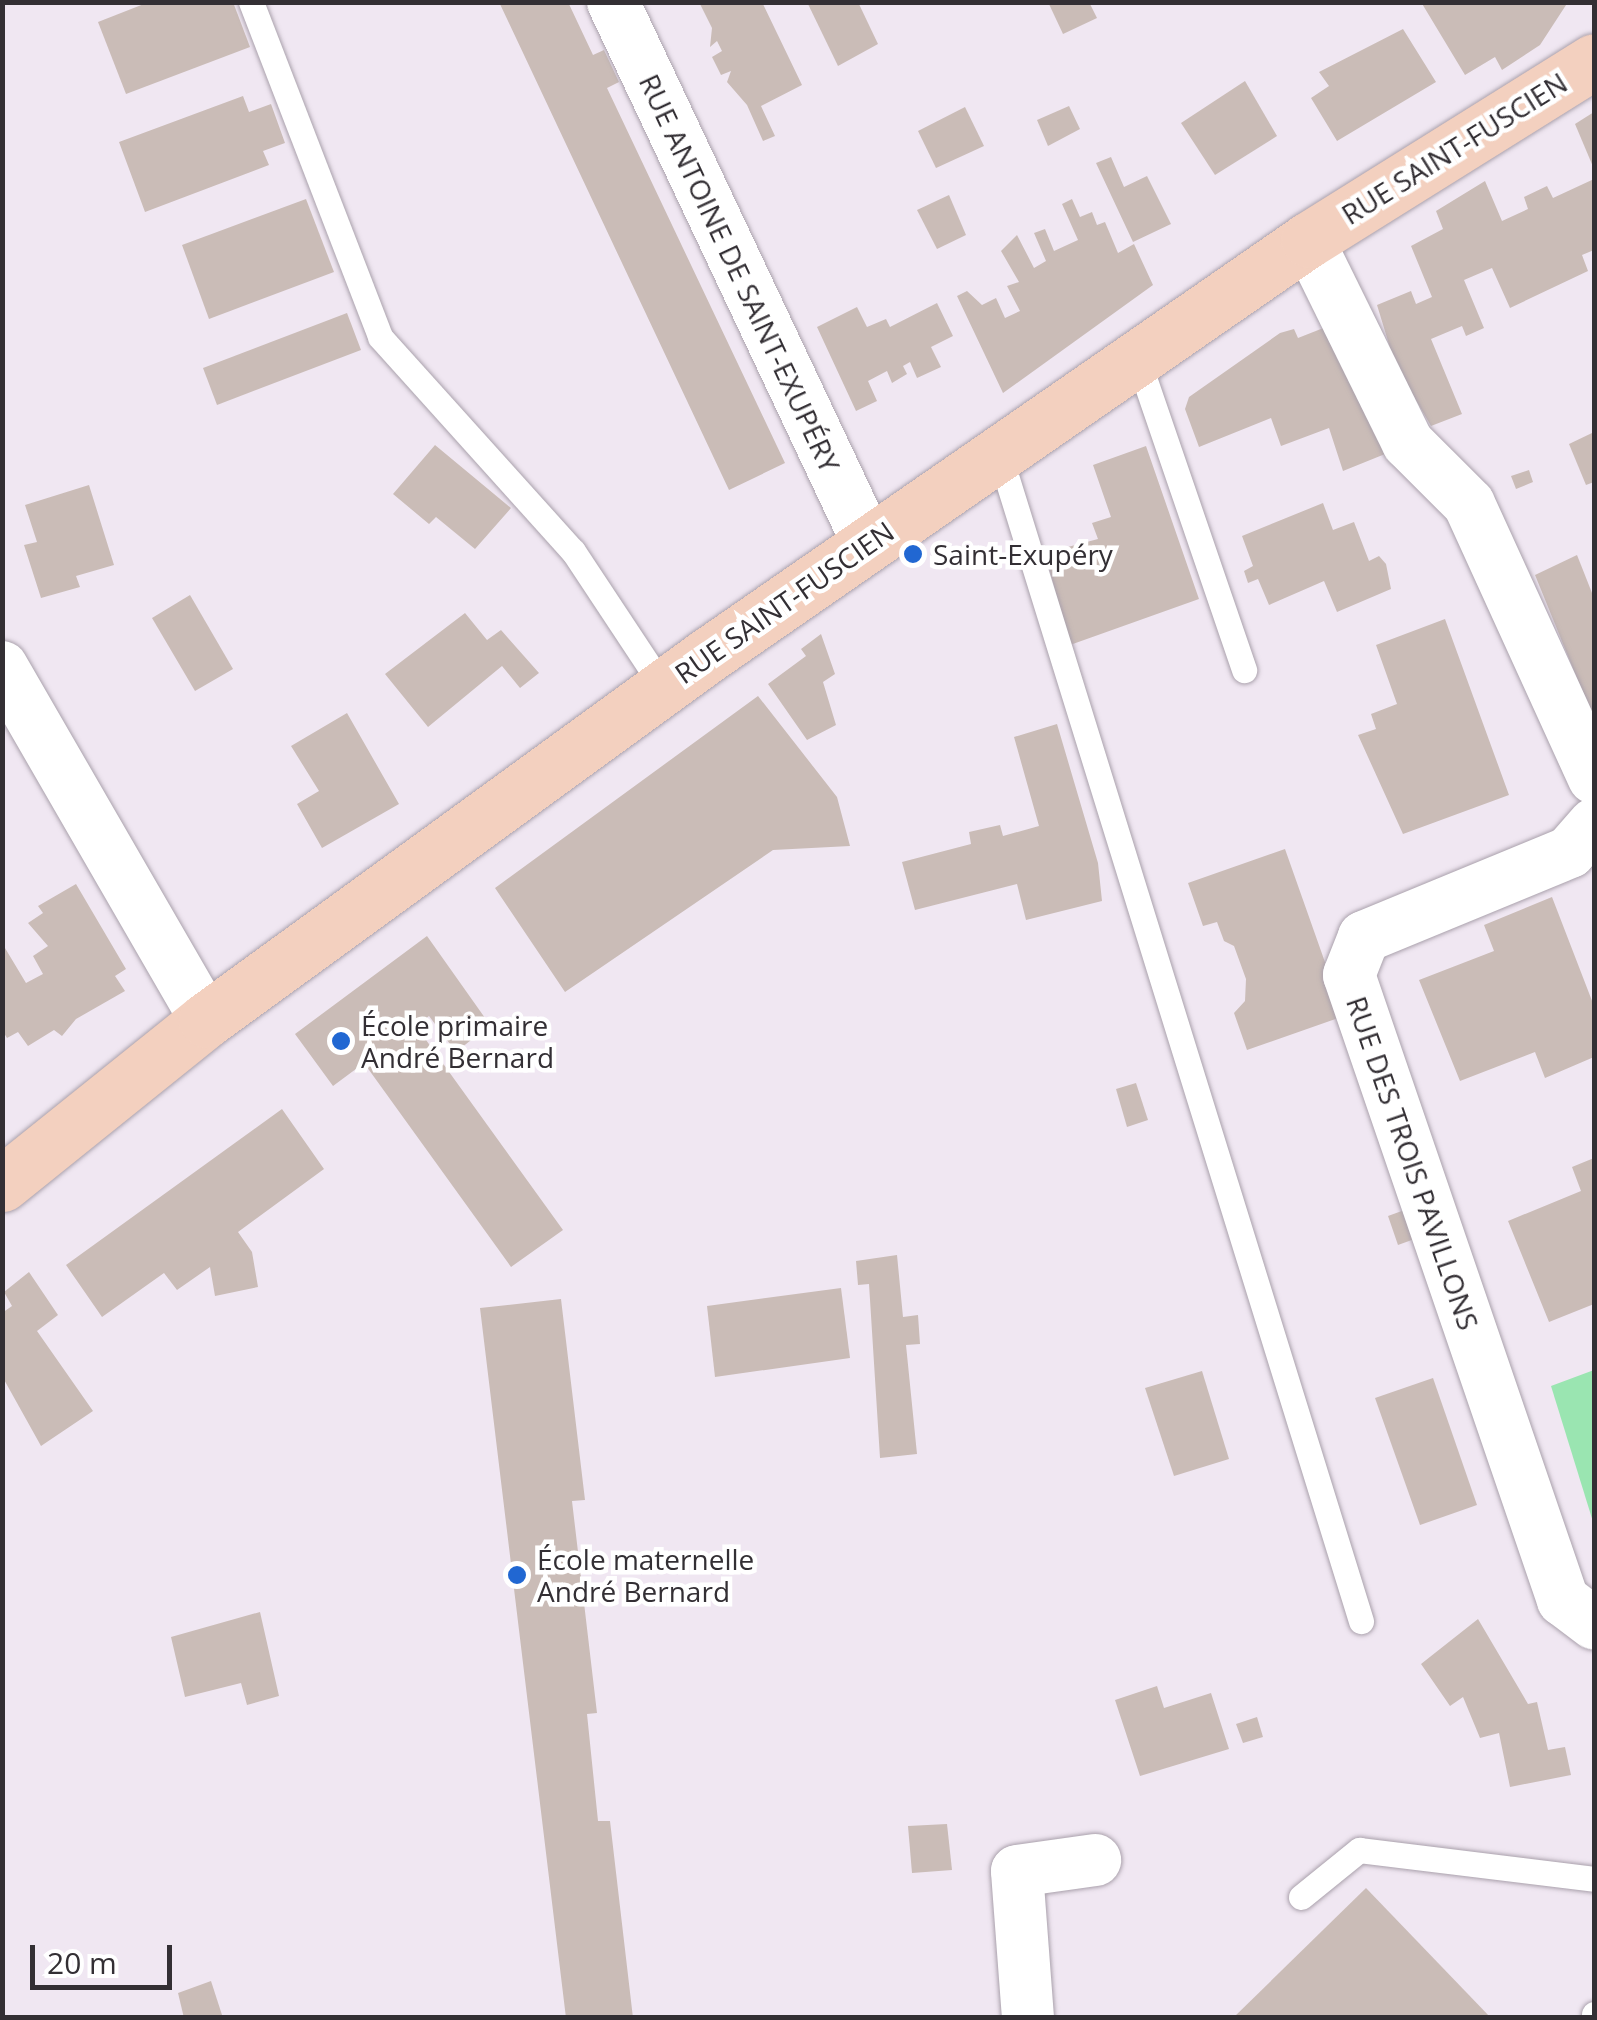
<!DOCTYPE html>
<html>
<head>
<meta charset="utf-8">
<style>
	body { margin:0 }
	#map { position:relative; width:1597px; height:2020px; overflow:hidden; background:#f0e7f2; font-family:"Open Sans",sans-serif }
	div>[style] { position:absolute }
	.green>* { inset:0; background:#9ae5b1 }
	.building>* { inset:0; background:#cabcb7 }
	.roads { filter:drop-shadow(0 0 2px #aaa1ac) drop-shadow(0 0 2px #aaa1ac) }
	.lane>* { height:25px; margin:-12.5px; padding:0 12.5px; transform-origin:12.5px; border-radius:12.5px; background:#fff }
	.street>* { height:52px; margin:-26px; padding:0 26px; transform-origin:26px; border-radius:26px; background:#fff }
	.secondary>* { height:55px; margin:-27.5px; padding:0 27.5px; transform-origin:27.5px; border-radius:27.5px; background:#f3d0bf }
	.dots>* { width:28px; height:28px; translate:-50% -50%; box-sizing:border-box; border:5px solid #fff; border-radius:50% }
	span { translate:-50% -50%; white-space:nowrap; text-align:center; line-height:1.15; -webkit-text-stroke:9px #fff; paint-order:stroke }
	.street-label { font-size:28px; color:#332f34 }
	.poi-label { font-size:28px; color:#332f34 }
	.left { translate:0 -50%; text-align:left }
	.frame { position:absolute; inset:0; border:5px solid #332f34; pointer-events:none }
	.scale { position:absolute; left:30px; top:1945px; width:142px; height:45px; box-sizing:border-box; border:5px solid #332f34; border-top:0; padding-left:12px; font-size:30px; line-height:35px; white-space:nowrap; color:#332f34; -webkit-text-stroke:8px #fff; paint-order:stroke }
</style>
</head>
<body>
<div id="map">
	<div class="green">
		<div style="clip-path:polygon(1594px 1370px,1594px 1525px,1551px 1386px)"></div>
	</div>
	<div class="building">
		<div style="clip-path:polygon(149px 2px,233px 2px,250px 47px,126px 94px,98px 22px)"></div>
		<div style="clip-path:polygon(499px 2px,568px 2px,593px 55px,604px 50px,619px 82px,607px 88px,785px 463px,729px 490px)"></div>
		<div style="clip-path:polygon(699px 2px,762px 2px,802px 85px,761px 106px,775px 136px,763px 141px,747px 105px,727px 82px,731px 71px,721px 75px,712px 57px,722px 51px,717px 41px,710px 47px,712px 28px)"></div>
		<div style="clip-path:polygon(807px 2px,858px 2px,878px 44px,838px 66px)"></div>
		<div style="clip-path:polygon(1048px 2px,1089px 2px,1097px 18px,1063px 34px)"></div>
		<div style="clip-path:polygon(1421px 2px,1568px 2px,1540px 45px,1502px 70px,1495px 57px,1465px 75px)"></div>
		<div style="clip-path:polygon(1403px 29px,1436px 82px,1337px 141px,1311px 98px,1329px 86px,1319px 72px)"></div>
		<div style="clip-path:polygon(1245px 81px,1277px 136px,1215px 175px,1181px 123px)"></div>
		<div style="clip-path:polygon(243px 96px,249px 112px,271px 104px,285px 143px,263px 151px,269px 165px,145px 212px,119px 142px)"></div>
		<div style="clip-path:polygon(1069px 106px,1080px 129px,1048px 146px,1037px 120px)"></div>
		<div style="clip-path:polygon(965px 107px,984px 146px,936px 168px,918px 131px)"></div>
		<div style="clip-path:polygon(1594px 112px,1594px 169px,1575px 124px)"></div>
		<div style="clip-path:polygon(1111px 157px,1124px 187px,1147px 176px,1171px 224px,1133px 242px,1096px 163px)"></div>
		<div style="clip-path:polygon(1594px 179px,1594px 250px,1582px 255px,1588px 271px,1510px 308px,1492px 268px,1464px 280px,1484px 328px,1466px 336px,1462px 326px,1431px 339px,1462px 414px,1431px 426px,1395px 364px,1377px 305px,1411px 291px,1416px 304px,1432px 297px,1411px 246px,1443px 229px,1436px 211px,1485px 181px,1502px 221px,1528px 209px,1524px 197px,1547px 186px,1553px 198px)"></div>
		<div style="clip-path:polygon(949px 195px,966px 235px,937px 249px,917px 210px)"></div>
		<div style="clip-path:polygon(306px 199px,334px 272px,209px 319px,182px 245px)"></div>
		<div style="clip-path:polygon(1072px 199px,1080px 217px,1092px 212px,1097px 225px,1105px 222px,1118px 253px,1134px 244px,1153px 285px,1003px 393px,957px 296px,967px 291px,982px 305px,996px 298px,1005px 318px,1020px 311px,1007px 286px,1019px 282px,1001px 251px,1017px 235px,1034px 268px,1046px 261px,1034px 233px,1045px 229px,1054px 251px,1078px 240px,1062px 204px)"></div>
		<div style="clip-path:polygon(937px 303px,953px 336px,931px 347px,941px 367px,917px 378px,910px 362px,903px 366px,907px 374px,892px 383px,887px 371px,868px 381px,877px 401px,856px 411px,817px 327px,857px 307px,867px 327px,886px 319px,890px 327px)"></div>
		<div style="clip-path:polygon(347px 313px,361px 350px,217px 405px,203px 368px)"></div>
		<div style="clip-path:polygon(1331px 325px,1390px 452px,1343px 471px,1329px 428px,1281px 446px,1271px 418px,1199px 447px,1185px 409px,1189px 397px,1280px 333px,1294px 329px,1298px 338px)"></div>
		<div style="clip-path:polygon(1592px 433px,1594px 482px,1586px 485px,1569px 444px)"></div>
		<div style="clip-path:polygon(435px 445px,511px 508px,475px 549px,436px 517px,429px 524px,393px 494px)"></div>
		<div style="clip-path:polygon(1146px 446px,1199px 599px,1070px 645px,1045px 553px,1098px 539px,1092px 523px,1111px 517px,1093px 465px)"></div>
		<div style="clip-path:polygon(1529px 470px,1533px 482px,1516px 489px,1511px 476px)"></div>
		<div style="clip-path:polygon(89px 485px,114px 565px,76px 576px,80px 587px,41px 598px,24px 545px,37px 542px,25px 505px)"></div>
		<div style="clip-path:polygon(1323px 503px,1333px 530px,1354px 522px,1369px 561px,1379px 556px,1386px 564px,1391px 589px,1337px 612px,1324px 581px,1269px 605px,1258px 579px,1248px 583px,1244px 571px,1253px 566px,1242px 536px)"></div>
		<div style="clip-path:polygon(1577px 555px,1594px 598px,1594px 720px,1535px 575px)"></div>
		<div style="clip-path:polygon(190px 595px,233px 669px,195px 691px,152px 618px)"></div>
		<div style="clip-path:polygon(465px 613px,487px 640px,501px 630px,539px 673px,520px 688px,502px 666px,428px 727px,385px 674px)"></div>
		<div style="clip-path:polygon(1445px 619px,1509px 795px,1403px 834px,1358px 735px,1376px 729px,1371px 714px,1397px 704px,1376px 645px)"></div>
		<div style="clip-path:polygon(821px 634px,835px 674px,823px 682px,836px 725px,807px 740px,768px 684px,806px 656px,801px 649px)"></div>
		<div style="clip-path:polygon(758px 696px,837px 797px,850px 846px,773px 850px,565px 992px,495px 888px)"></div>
		<div style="clip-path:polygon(347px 713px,399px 804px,322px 848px,297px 804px,319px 791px,291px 746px)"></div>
		<div style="clip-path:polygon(1057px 724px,1098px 863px,1102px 901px,1026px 920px,1017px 884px,915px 910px,902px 862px,971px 844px,969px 832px,1000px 825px,1003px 836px,1039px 826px,1014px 737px)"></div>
		<div style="clip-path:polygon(1285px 849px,1344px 1016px,1247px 1050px,1234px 1013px,1245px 1001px,1246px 979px,1234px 946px,1224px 941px,1217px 922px,1203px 926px,1188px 883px)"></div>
		<div style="clip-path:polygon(76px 884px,126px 969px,115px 976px,125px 991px,76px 1019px,62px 1036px,54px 1030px,28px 1046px,18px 1032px,7px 1038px,2px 1030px,2px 943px,26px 983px,43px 974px,33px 956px,48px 946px,28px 923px,43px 913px,38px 906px)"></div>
		<div style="clip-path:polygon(1552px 897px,1594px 1006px,1594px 1057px,1545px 1078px,1535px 1052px,1460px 1081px,1419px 980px,1494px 951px,1484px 925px)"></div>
		<div style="clip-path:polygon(427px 936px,490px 1025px,456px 1052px,429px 1016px,416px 1026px,563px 1230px,511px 1267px,364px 1063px,333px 1086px,295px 1034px)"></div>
		<div style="clip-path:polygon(1136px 1083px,1148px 1120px,1127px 1127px,1116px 1089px)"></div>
		<div style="clip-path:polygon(282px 1109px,324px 1169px,238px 1232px,252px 1252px,258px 1287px,215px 1296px,210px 1267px,177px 1290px,164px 1273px,102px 1317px,66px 1265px)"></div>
		<div style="clip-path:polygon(1594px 1158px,1594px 1304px,1549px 1322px,1508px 1221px,1581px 1191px,1572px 1167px)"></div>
		<div style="clip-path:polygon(1410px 1208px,1420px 1237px,1398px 1245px,1388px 1216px)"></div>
		<div style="clip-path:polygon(897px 1255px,903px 1317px,918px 1315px,920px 1344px,906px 1345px,917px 1454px,880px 1458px,869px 1284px,858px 1285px,856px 1261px)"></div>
		<div style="clip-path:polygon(29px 1272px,58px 1315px,37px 1331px,93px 1411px,41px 1446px,2px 1376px,2px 1313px,12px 1306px,4px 1292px)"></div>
		<div style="clip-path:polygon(841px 1288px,850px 1358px,715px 1377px,707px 1306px)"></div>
		<div style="clip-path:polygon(561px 1299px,585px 1500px,572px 1501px,597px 1713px,587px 1714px,598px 1821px,610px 1821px,633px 2018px,566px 2018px,480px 1308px)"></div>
		<div style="clip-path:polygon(1202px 1371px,1229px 1459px,1174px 1476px,1145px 1388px)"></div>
		<div style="clip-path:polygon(1433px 1378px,1477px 1505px,1420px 1525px,1375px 1398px)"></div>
		<div style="clip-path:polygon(260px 1612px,279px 1696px,247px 1705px,241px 1683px,185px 1697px,171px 1637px)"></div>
		<div style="clip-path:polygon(1478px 1619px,1528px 1704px,1537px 1702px,1548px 1750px,1565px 1747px,1571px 1775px,1510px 1787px,1499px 1733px,1480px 1738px,1463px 1697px,1450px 1706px,1421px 1664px)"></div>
		<div style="clip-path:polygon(1157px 1686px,1164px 1708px,1211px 1693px,1229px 1749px,1140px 1776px,1115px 1700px)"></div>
		<div style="clip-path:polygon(1257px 1717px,1263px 1737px,1243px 1743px,1236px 1724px)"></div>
		<div style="clip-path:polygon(947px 1824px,952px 1870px,912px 1873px,908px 1826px)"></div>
		<div style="clip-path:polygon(1366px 1888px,1491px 2018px,1233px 2018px)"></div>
		<div style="clip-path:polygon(211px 1981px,223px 2018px,184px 2018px,178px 1993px)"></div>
	</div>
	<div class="roads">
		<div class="lane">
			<div style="left:251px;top:2px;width:359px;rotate:68.9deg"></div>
			<div style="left:380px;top:337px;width:288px;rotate:48deg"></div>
			<div style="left:573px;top:551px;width:163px;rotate:56.5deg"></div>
			<div style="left:1137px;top:357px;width:331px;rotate:71.1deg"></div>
			<div style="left:999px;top:453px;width:1223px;rotate:72.78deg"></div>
			<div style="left:1301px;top:1897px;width:75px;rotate:-39deg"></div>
			<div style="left:1359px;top:1850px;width:237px;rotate:7deg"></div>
			<div style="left:1594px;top:2014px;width:3px;rotate:90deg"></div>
		</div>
		<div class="street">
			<div style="left:613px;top:2px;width:598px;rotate:64.76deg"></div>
			<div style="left:1308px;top:240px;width:226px;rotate:63.8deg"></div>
			<div style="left:1408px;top:443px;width:86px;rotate:45deg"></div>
			<div style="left:1469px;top:504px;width:301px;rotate:65.5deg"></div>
			<div style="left:2px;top:667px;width:408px;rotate:60deg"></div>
			<div style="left:1594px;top:824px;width:37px;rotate:131deg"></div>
			<div style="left:1570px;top:852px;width:223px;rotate:157.6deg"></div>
			<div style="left:1364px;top:937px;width:41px;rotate:111.5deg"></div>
			<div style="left:1349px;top:975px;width:661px;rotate:71.1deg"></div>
			<div style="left:1563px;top:1600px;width:39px;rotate:37deg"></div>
			<div style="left:1028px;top:2018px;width:147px;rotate:-94.3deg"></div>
			<div style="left:1017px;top:1871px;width:79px;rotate:-8deg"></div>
		</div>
		<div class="secondary">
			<div style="left:2px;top:1184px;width:262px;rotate:-38.8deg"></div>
			<div style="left:206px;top:1020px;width:621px;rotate:-36.02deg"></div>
			<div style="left:708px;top:655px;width:730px;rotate:-34.67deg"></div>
			<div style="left:1308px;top:240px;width:337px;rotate:-32deg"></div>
		</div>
	</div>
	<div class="dots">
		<div style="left:913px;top:554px;background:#2167d2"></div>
		<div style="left:341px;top:1041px;background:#2167d2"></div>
		<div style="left:517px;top:1575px;background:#2167d2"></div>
	</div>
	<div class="street-label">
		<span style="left:1454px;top:148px;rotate:-32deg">RUE SAINT-FUSCIEN</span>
		<span style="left:740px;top:273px;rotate:65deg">RUE ANTOINE DE SAINT-EXUPÉRY</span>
		<span style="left:784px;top:602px;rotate:-35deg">RUE SAINT-FUSCIEN</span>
		<span style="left:1413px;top:1163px;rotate:71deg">RUE DES TROIS PAVILLONS</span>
	</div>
	<div class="poi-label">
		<span class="left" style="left:933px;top:554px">Saint-Exupéry</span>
		<span class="left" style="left:361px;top:1041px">École primaire<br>André Bernard</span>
		<span class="left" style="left:537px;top:1575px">École maternelle<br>André Bernard</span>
	</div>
	<div class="frame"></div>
	<div class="scale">20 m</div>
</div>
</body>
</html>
